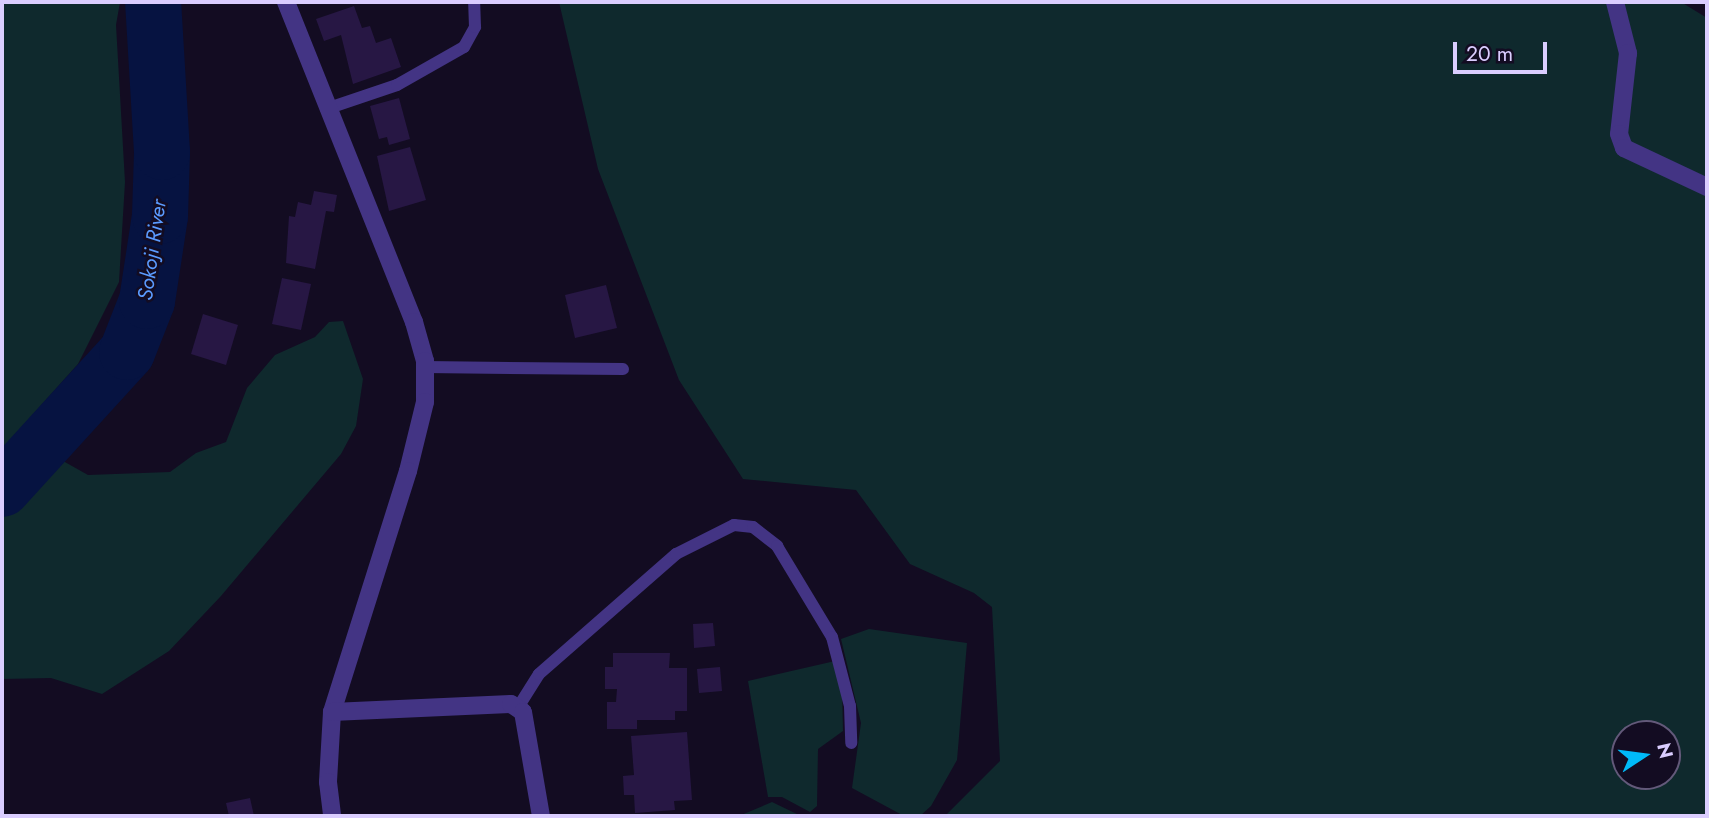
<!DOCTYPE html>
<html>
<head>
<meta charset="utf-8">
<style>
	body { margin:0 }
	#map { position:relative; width:1709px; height:818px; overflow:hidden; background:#130c22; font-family:Jost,sans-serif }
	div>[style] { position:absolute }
	.green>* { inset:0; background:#0f292d }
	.river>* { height:56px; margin:-28px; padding:0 28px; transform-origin:28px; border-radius:28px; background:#061341 }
	.building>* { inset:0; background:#271744 }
	.lane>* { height:12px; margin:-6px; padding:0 6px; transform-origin:6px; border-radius:6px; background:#433484 }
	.street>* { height:18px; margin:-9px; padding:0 9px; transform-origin:9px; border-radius:9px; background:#433484 }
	span { translate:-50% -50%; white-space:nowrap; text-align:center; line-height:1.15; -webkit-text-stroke:5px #130c22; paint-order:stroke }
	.water-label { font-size:21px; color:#5b9bff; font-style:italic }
	.frame { position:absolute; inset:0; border:4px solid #dacdff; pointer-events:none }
	.north { position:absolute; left:1611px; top:720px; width:70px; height:70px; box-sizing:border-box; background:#130c22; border:2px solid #63597a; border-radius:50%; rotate:77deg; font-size:19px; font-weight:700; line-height:28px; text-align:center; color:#dacdff }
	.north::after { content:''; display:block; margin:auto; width:24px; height:32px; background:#00baf8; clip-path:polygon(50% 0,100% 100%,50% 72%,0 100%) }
	.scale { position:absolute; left:1453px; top:42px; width:94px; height:32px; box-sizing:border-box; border:4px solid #dacdff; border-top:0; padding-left:9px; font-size:21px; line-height:24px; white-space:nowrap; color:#dacdff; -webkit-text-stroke:5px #130c22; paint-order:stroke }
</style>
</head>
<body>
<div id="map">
	<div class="green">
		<div style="clip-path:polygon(2px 2px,120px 2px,116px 25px,125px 182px,119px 282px,78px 364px,2px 449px)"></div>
		<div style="clip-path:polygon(evenodd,559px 2px,1681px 2px,1707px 18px,1707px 816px,945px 816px,1000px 761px,992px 607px,974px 593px,910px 564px,856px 490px,743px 479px,679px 380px,598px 169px,559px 2px,1625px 734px,1667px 734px,1667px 776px,1625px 776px,1625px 734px)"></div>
		<div style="clip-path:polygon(343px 321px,363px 379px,356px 426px,341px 454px,221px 596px,169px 651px,102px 694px,51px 678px,2px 679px,2px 514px,32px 486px,49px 461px,56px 457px,88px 475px,170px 472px,196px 453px,226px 442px,247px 388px,275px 355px,315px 337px,329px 322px)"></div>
		<div style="clip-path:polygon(869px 629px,967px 643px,957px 760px,931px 806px,920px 816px,904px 816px,852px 788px,861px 723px,841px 639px)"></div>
		<div style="clip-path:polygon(835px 661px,842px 686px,843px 731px,818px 749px,817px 806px,810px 812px,782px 797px,768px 797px,748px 681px)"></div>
		<div style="clip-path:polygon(772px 802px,801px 816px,739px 816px)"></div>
	</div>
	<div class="river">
		<div style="left:2px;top:489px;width:185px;rotate:-47.6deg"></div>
		<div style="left:127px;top:352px;width:55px;rotate:-68.6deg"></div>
		<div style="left:147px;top:301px;width:86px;rotate:-81.3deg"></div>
		<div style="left:160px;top:216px;width:64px;rotate:-88.2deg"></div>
		<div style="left:162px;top:152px;width:150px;rotate:-93.4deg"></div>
	</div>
	<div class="building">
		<div style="clip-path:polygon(354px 6px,362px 28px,370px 26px,376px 43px,391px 38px,401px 67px,353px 84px,341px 35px,324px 41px,316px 19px)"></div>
		<div style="clip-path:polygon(399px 98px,410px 139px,389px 145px,387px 137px,379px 139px,370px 106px)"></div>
		<div style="clip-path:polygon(410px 147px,426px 200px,389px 211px,377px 156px)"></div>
		<div style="clip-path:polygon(314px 191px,337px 195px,334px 212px,326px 211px,315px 269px,286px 263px,289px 216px,295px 217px,298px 202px,311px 205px)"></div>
		<div style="clip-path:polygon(282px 278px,311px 284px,301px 330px,272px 324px)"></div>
		<div style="clip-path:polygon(606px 285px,617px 328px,575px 338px,565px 295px)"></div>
		<div style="clip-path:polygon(203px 314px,238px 325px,226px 365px,191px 354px)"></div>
		<div style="clip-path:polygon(713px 623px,715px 646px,694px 648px,693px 624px)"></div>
		<div style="clip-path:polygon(613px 653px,670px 653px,669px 668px,687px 668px,687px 711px,675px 711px,675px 720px,637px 720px,637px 729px,607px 729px,607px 702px,616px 702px,617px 689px,605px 689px,605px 667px,613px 667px)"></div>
		<div style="clip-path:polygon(720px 667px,722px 691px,699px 693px,697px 669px)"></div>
		<div style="clip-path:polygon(687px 732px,692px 800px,674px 801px,675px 810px,635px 813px,634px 795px,624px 795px,623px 776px,634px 775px,631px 736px)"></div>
		<div style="clip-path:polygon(250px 798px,254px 816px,229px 816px,226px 803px)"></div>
	</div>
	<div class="lane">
		<div style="left:326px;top:109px;width:75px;rotate:-18.7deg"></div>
		<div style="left:397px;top:85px;width:77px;rotate:-29.6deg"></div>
		<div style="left:464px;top:47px;width:23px;rotate:-61deg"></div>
		<div style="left:475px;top:27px;width:25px;rotate:-92deg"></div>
		<div style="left:424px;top:367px;width:199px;rotate:0.6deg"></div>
		<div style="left:517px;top:709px;width:41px;rotate:-57.8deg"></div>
		<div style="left:539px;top:674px;width:182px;rotate:-41.2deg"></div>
		<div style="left:676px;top:554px;width:65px;rotate:-26.6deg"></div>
		<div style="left:734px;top:525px;width:19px;rotate:6deg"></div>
		<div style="left:753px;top:527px;width:31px;rotate:38deg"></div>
		<div style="left:777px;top:546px;width:106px;rotate:58.9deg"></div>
		<div style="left:832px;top:637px;width:71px;rotate:75.4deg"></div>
		<div style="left:850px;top:706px;width:37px;rotate:88deg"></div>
	</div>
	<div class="street">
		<div style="left:286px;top:2px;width:345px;rotate:68.2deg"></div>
		<div style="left:414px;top:322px;width:41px;rotate:74.2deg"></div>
		<div style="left:425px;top:361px;width:41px;rotate:90deg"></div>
		<div style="left:425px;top:402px;width:71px;rotate:103.8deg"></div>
		<div style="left:408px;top:471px;width:253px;rotate:107.5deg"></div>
		<div style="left:332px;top:712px;width:70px;rotate:93.3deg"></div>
		<div style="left:328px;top:782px;width:34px;rotate:83deg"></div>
		<div style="left:1615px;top:2px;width:53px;rotate:75.7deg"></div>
		<div style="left:1628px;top:53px;width:81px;rotate:96.3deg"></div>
		<div style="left:1619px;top:134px;width:15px;rotate:70deg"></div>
		<div style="left:1624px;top:148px;width:92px;rotate:25.2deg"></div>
		<div style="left:332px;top:712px;width:179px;rotate:-2.6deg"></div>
		<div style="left:511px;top:704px;width:14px;rotate:34deg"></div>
		<div style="left:523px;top:712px;width:106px;rotate:80.2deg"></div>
	</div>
	<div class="water-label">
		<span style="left:152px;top:250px;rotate:-82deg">Sokoji River</span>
	</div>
	<div class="frame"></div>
	<div class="north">N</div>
	<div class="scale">20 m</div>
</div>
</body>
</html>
